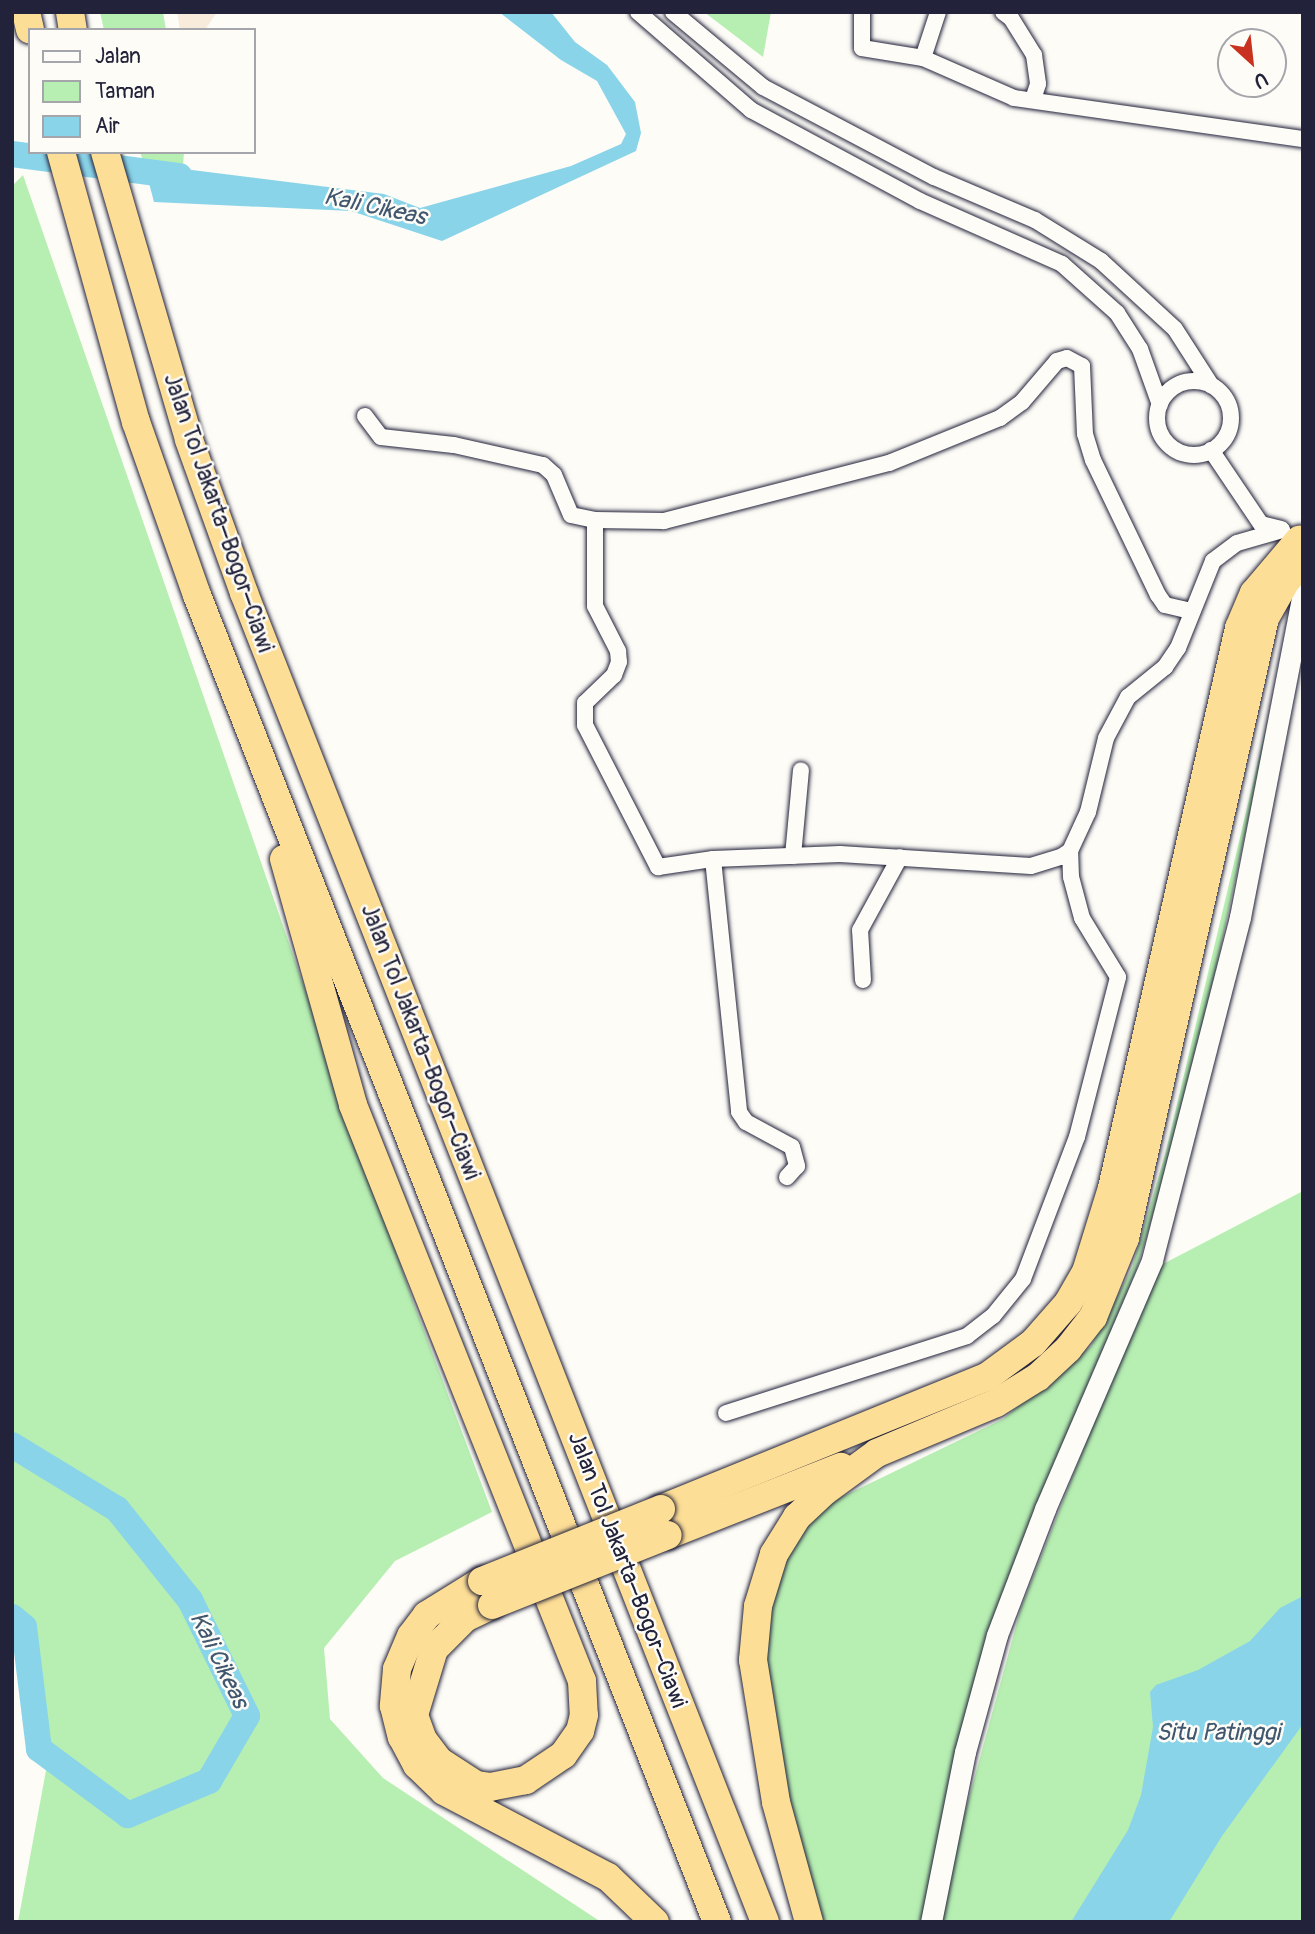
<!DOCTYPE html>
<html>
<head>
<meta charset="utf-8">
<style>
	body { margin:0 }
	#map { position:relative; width:1315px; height:1934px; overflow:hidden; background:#fdfcf7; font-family:Pangolin,sans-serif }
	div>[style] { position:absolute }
	.built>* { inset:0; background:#f8ebdc }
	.green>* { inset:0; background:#b7efb2 }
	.water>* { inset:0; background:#89d4e9 }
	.river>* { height:26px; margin:-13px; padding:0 13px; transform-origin:13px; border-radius:13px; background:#89d4e9 }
	.roads { filter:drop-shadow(0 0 2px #22223b) drop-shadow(0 0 2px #22223b) }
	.minor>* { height:16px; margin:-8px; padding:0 8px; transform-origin:8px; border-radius:8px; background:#fdfcf7 }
	.minor>.ring { margin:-8px; padding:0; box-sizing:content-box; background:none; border:16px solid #fdfcf7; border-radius:50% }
	.secondary>* { height:21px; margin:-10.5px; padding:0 10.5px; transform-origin:10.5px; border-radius:10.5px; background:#fdfcf7 }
	.motorway>* { height:28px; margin:-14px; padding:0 14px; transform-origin:14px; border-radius:14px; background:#fdde96 }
	.bridges { filter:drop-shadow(0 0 2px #22223b) drop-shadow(0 0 2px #22223b) }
	.motorway-bridge>* { height:28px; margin:-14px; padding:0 14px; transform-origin:14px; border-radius:14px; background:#fdde96 }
	span { translate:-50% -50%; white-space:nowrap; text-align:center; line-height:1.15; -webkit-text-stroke:5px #fdfcf7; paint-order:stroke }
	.street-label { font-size:23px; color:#22223b }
	.water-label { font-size:24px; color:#41576f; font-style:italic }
	.frame { position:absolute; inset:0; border:14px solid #22223b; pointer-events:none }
	.legend { position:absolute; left:28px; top:28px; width:228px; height:126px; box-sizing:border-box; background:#fdfcf7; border:2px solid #a5a5ac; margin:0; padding:9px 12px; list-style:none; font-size:21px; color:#22223b }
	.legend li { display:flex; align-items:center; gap:14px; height:35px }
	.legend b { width:35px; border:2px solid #a5a5ac }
	.north { position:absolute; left:1217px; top:28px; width:70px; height:70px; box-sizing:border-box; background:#fdfcf7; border:2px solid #a5a5ac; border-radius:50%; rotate:153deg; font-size:19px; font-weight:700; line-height:28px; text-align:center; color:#22223b }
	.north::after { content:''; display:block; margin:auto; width:24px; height:32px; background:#c8321e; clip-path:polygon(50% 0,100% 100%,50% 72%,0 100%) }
</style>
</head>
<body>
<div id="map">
	<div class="built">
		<div style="clip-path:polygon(177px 12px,217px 12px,205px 30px,180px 30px)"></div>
	</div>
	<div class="green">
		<div style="clip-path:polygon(100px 12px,163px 12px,166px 30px,104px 30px)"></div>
		<div style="clip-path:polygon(704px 12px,771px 12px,763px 57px)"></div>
		<div style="clip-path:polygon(140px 152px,184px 152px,183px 166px,144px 164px)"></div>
		<div style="clip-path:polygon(23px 175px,414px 1304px,492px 1512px,395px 1561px,324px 1648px,330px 1719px,383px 1778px,601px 1922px,18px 1922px,47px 1765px,12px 1607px,12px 186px)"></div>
		<div style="clip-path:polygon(1288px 634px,1198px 1053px,1172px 1153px,1136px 1271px,1018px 1551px,923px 1922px,815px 1922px,795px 1866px,762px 1654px,773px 1573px,823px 1506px,1003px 1419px,1091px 1346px,1132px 1268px,1166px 1151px)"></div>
		<div style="clip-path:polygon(1303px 1191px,1303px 1922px,941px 1922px,950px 1867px,1021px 1608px,1101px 1404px,1163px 1264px)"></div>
	</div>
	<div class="water">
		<div style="clip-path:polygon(499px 12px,551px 12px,575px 42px,607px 65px,635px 102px,641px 133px,636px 151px,442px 241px,351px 211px,154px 202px,144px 164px,384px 194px,420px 208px,571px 166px,621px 144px,626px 134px,597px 81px,561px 60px)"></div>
		<div style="clip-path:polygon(1303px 1596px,1303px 1724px,1222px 1836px,1169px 1922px,1071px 1922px,1128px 1830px,1141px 1795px,1153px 1727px,1150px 1692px,1156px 1685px,1198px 1670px,1250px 1641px,1280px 1608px)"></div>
	</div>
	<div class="river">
		<div style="left:12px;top:154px;width:169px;rotate:7.5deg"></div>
		<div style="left:12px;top:1445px;width:123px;rotate:31.4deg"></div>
		<div style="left:117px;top:1509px;width:117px;rotate:51.3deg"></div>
		<div style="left:190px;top:1600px;width:129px;rotate:63.8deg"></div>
		<div style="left:247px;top:1716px;width:75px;rotate:120.3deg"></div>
		<div style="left:209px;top:1781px;width:88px;rotate:157.2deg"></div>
		<div style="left:128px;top:1815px;width:111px;rotate:-143.4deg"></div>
		<div style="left:39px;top:1749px;width:123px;rotate:-97deg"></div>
		<div style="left:24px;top:1627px;width:16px;rotate:-140deg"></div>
	</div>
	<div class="roads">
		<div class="minor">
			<div style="left:638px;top:12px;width:150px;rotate:40.9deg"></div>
			<div style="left:751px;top:110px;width:192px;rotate:28.3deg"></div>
			<div style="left:920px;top:201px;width:155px;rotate:23.9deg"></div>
			<div style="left:1062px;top:264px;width:74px;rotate:41.7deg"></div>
			<div style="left:1117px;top:313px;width:43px;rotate:57.4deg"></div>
			<div style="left:1140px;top:349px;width:59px;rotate:70.3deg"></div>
			<div style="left:673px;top:12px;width:117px;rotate:39.8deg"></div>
			<div style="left:763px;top:87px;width:193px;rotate:27.8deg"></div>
			<div style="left:934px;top:177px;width:110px;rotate:23.1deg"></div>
			<div style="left:1035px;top:220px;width:78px;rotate:31.8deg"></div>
			<div style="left:1101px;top:261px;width:100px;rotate:42.6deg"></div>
			<div style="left:1175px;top:329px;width:67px;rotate:57.3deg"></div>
			<div style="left:862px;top:12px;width:36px;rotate:90deg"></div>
			<div style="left:862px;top:48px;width:62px;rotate:9.3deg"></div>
			<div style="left:923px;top:58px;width:99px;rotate:23.7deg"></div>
			<div style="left:1014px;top:98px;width:292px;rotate:8.1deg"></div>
			<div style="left:1003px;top:12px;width:10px;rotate:37deg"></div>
			<div style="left:1011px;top:18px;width:44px;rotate:58.1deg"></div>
			<div style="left:1034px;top:55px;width:29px;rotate:82deg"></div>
			<div style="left:1038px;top:84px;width:16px;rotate:108deg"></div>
			<div style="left:923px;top:58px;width:48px;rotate:-71.9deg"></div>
			<div class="ring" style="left:1157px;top:381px;width:58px;height:58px"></div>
			<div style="left:365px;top:416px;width:26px;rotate:53deg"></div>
			<div style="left:381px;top:437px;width:73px;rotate:6.3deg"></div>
			<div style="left:454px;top:445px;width:91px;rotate:12.7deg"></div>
			<div style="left:543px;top:465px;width:15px;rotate:42deg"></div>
			<div style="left:554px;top:475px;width:43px;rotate:67deg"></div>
			<div style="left:571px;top:515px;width:25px;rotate:12deg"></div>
			<div style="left:595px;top:520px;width:86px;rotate:90deg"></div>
			<div style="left:595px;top:606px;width:51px;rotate:62.9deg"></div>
			<div style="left:618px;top:651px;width:11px;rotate:85deg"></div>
			<div style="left:619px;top:662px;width:14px;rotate:111deg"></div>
			<div style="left:614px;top:675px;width:40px;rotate:136deg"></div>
			<div style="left:585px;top:703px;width:22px;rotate:90deg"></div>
			<div style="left:585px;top:725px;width:160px;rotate:62.8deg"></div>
			<div style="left:658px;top:867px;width:56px;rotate:-8.3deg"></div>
			<div style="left:713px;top:859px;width:127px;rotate:-2.3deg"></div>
			<div style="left:840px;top:854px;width:191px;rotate:3.6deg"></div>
			<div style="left:1031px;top:866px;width:31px;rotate:-17deg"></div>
			<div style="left:1061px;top:857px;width:11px;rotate:-34deg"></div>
			<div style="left:1070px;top:851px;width:43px;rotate:-65.2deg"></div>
			<div style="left:1088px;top:812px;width:76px;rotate:-76.3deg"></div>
			<div style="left:1106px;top:738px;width:47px;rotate:-61.8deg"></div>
			<div style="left:1128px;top:697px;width:48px;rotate:-39deg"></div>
			<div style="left:1165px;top:667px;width:23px;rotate:-56deg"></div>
			<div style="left:1178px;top:648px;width:94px;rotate:-68.1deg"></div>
			<div style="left:1213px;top:561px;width:30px;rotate:-37deg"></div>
			<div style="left:1237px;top:543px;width:47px;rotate:-16.1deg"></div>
			<div style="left:1211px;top:450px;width:89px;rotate:56deg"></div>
			<div style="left:1261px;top:524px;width:21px;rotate:14deg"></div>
			<div style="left:595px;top:520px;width:69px;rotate:0.8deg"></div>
			<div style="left:664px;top:521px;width:232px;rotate:-14.5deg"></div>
			<div style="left:889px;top:463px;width:120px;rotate:-22.1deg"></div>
			<div style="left:1000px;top:418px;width:27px;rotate:-36deg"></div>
			<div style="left:1022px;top:402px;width:54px;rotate:-49.5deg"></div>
			<div style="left:1057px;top:361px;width:10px;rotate:-17deg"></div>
			<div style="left:1067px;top:358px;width:17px;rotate:28deg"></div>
			<div style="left:1082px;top:366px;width:68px;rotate:87.5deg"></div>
			<div style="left:1085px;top:434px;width:27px;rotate:73deg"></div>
			<div style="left:1093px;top:460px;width:150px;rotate:64.3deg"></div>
			<div style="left:1158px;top:595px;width:12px;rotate:55deg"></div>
			<div style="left:1165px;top:605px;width:26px;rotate:13deg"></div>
			<div style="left:793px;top:856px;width:86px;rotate:-84.7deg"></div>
			<div style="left:713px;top:859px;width:254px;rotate:84.1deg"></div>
			<div style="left:739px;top:1112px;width:12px;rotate:55deg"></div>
			<div style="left:746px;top:1122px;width:52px;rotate:28.5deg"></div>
			<div style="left:792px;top:1147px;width:20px;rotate:75deg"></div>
			<div style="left:797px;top:1166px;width:15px;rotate:132deg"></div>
			<div style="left:863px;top:980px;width:50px;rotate:-93.4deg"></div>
			<div style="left:860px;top:930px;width:83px;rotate:-61.3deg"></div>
			<div style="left:726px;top:1413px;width:253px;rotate:-17.7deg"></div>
			<div style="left:967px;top:1336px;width:33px;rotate:-38deg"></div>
			<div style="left:993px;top:1316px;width:48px;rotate:-51deg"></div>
			<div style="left:1023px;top:1279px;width:152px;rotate:-69.2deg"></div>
			<div style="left:1077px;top:1137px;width:165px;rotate:-75.6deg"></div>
			<div style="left:1118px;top:977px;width:69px;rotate:-121.4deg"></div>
			<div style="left:1082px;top:918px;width:42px;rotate:-105deg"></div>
			<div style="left:1071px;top:877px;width:26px;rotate:-92deg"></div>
		</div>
		<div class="secondary">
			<div style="left:931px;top:1922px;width:173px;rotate:-78.7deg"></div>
			<div style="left:965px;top:1752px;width:121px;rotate:-74.7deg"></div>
			<div style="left:997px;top:1635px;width:135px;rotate:-69.1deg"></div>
			<div style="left:1045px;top:1509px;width:271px;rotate:-66.7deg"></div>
			<div style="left:1152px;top:1260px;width:354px;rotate:-75.6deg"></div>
			<div style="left:1240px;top:917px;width:330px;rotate:-79deg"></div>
		</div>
		<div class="motorway">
			<div style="left:26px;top:12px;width:18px;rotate:77deg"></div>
			<div style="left:70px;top:12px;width:18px;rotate:81deg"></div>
			<div style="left:61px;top:152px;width:280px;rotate:74.5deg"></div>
			<div style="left:136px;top:422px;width:183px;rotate:70.6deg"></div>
			<div style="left:197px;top:595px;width:1425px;rotate:68.6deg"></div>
			<div style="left:105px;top:152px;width:300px;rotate:73.7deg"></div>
			<div style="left:189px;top:440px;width:163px;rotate:70.2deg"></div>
			<div style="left:244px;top:593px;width:1427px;rotate:68.59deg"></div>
			<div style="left:284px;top:859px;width:255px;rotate:74.3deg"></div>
			<div style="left:353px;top:1105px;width:620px;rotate:68.32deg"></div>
			<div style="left:582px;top:1681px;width:34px;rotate:87deg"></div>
			<div style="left:584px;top:1715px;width:16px;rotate:104deg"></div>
			<div style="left:580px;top:1731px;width:29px;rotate:125deg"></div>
			<div style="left:563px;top:1755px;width:45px;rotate:146deg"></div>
			<div style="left:526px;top:1780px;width:36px;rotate:169deg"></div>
			<div style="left:491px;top:1787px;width:15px;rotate:-172deg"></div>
			<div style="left:476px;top:1785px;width:44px;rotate:-147deg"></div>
			<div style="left:439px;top:1761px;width:26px;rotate:-127deg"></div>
			<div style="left:423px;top:1740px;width:27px;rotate:-110deg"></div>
			<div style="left:414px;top:1715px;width:69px;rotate:-73.1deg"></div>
			<div style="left:434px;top:1649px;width:44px;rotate:-45deg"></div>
			<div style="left:465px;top:1618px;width:30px;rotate:-26deg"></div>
			<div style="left:661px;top:1509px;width:353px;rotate:-22.1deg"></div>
			<div style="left:988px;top:1376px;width:56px;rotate:-36.3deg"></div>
			<div style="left:1033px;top:1343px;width:53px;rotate:-48.8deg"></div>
			<div style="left:1068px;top:1303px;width:36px;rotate:-60deg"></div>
			<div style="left:1086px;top:1272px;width:88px;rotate:-72.8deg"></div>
			<div style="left:1112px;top:1188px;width:574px;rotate:-77.22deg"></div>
			<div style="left:1239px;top:628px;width:38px;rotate:-67deg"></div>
			<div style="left:1254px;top:593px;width:70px;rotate:-49.7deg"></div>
			<div style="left:668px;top:1535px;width:186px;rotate:-21.5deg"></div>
			<div style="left:482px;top:1581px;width:65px;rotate:148.3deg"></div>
			<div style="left:427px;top:1615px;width:26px;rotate:127deg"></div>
			<div style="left:411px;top:1636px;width:36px;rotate:113deg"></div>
			<div style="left:397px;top:1669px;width:37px;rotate:95deg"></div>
			<div style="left:394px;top:1706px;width:32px;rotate:76deg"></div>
			<div style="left:402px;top:1737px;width:32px;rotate:62deg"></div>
			<div style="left:417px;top:1765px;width:37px;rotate:44deg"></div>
			<div style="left:444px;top:1791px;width:185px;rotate:27.7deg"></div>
			<div style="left:608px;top:1877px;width:65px;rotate:43.8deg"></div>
			<div style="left:809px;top:1922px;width:124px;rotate:-105.4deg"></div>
			<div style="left:776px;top:1802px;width:144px;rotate:-99.2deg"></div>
			<div style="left:753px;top:1660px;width:54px;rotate:-84.7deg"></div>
			<div style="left:758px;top:1606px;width:54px;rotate:-72.9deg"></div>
			<div style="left:774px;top:1554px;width:44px;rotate:-58.1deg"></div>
			<div style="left:797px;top:1517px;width:38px;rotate:-43deg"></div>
			<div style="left:825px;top:1491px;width:64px;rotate:-36.2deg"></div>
			<div style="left:877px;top:1453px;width:129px;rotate:-22.8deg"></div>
			<div style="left:996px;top:1403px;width:49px;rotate:-31.8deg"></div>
			<div style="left:1038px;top:1377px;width:41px;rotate:-43deg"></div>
			<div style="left:1068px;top:1349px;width:41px;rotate:-52deg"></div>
			<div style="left:1093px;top:1317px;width:85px;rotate:-67.9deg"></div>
			<div style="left:1125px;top:1238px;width:636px;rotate:-77.28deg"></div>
			<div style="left:1265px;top:618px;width:43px;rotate:-60.4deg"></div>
			<div style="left:1286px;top:581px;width:25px;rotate:-47deg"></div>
		</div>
	</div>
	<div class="bridges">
		<div class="motorway-bridge">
			<div style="left:482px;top:1581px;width:193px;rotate:-21.9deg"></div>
			<div style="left:492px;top:1605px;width:189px;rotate:-21.7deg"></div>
		</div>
	</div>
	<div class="street-label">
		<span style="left:218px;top:513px;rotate:71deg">Jalan Tol Jakarta–Bogor–Ciawi</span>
		<span style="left:420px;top:1042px;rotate:69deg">Jalan Tol Jakarta–Bogor–Ciawi</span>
		<span style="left:627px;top:1570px;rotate:69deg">Jalan Tol Jakarta–Bogor–Ciawi</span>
	</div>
	<div class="water-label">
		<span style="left:375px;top:207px;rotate:12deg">Kali Cikeas</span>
		<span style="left:219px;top:1660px;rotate:64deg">Kali Cikeas</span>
		<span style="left:1218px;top:1733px">Situ Patinggi</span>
	</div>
	<div class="frame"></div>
	<ul class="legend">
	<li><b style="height:9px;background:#fdfcf7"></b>Jalan</li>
	<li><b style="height:19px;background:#b7efb2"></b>Taman</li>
	<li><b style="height:19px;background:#89d4e9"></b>Air</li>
	</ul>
	<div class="north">U</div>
</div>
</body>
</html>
